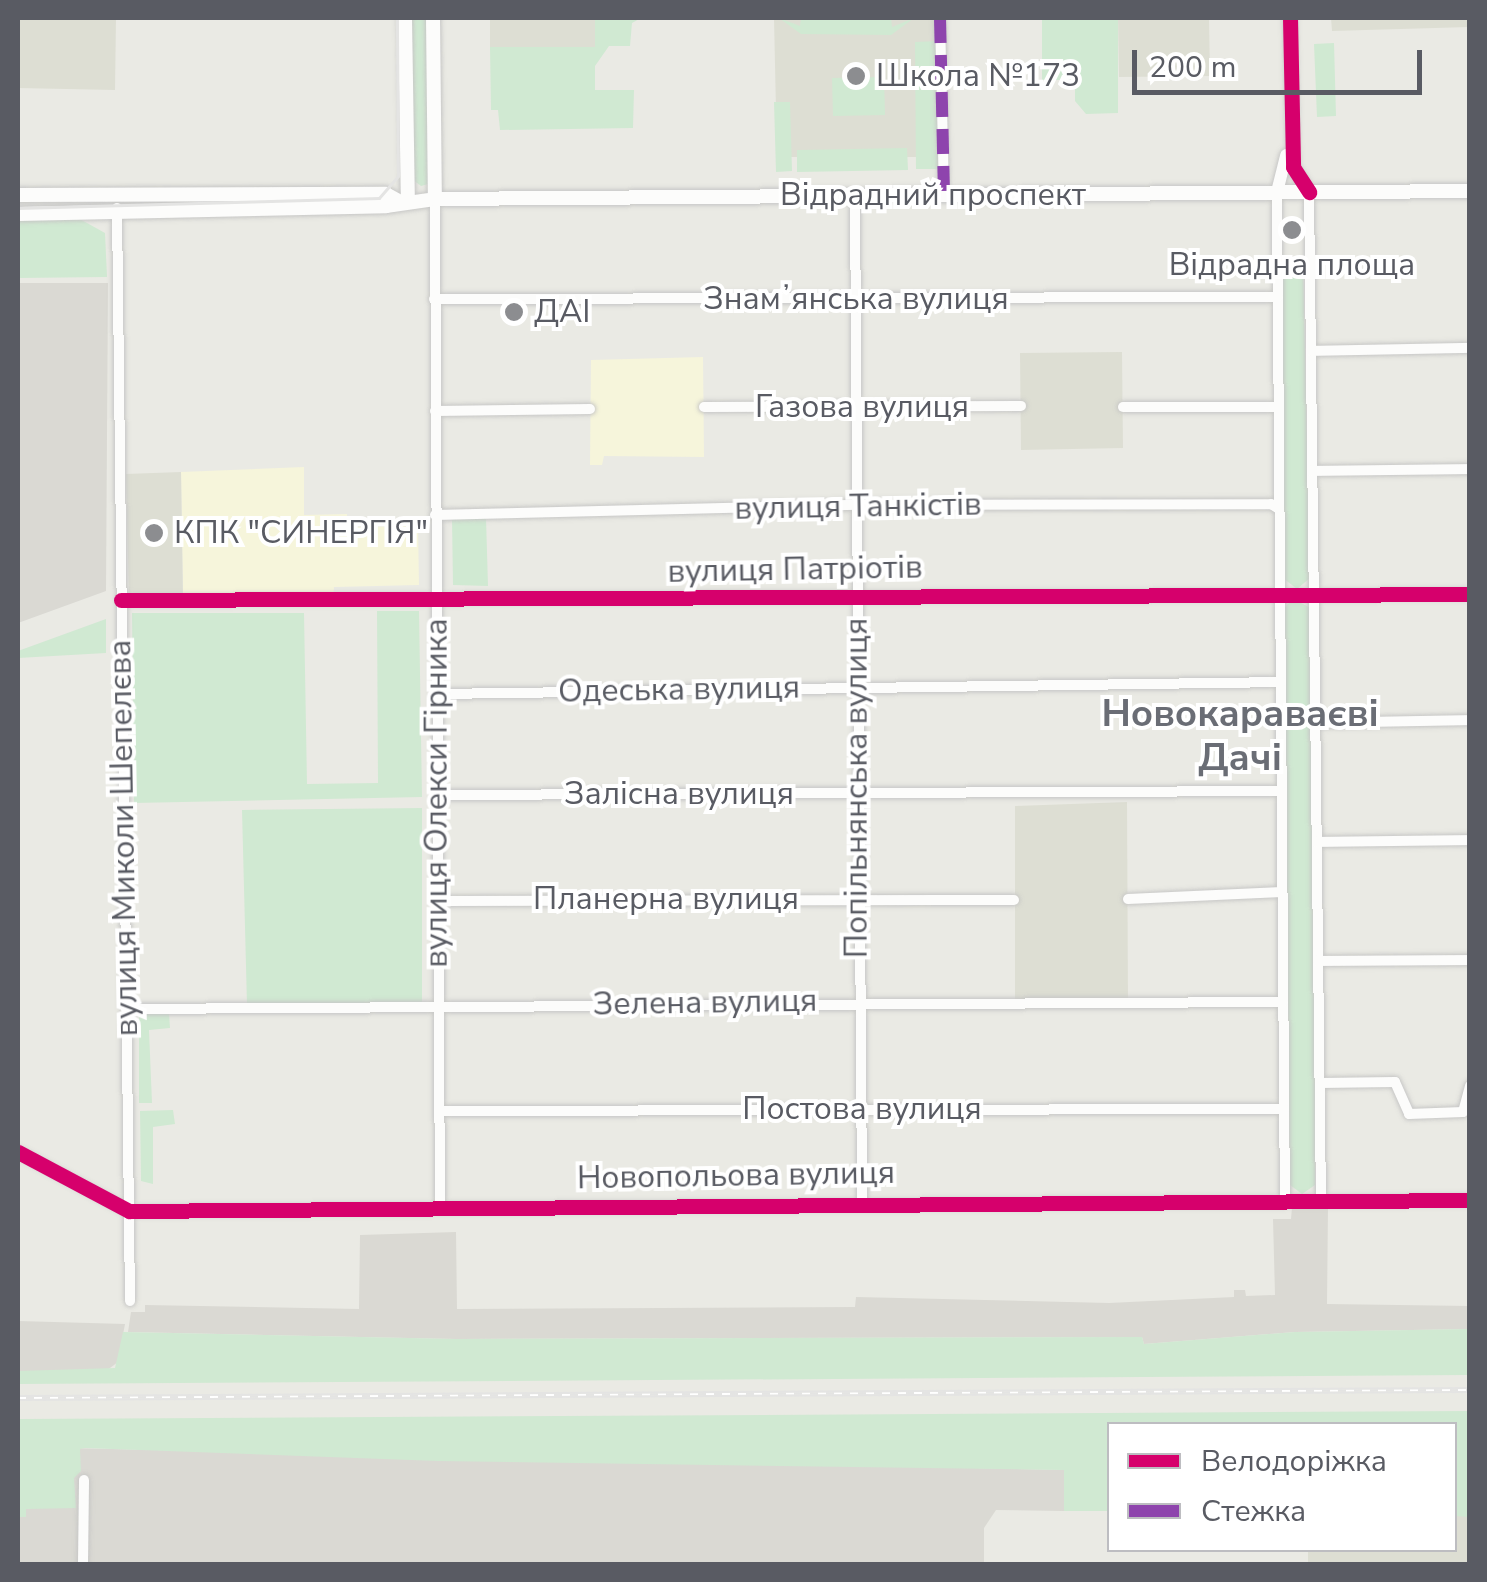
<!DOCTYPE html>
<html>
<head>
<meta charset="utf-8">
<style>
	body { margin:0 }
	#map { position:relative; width:1487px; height:1582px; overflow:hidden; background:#eaeae4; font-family:"Nunito Sans",sans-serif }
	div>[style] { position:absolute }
	.commercial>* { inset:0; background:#f6f5db }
	.industrial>* { inset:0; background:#dad9d3 }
	.education>* { inset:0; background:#ddded3 }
	.green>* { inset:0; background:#d0e9d2 }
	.roads { filter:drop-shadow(0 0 2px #c7c7c6) drop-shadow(0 0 2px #c7c7c6) }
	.minor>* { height:10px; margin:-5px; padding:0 5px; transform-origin:5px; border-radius:5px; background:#fcfcfb }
	.tertiary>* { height:12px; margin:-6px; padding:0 6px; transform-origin:6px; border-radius:6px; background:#fcfcfb }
	.secondary>* { height:14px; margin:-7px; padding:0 7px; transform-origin:7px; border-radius:7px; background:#fcfcfb }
	.tram>* { height:2.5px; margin:-1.25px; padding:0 1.25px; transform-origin:1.25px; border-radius:1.25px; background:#e4e4e3 }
	.rail>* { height:6px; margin-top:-3px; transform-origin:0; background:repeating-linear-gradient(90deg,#fff 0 8px,#e4e4e3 0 16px); box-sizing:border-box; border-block:2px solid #e4e4e3 }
	.quiet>* { height:12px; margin-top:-6px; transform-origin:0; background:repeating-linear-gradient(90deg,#8e44ad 0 25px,transparent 0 37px) }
	.cycleway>* { height:15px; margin:-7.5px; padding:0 7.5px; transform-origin:7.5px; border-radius:7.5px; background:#d6006c }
	.dots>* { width:28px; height:28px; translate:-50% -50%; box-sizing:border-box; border:5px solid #fff; border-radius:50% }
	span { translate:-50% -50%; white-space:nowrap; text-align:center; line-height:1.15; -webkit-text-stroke:8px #fff; paint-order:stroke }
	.poi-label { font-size:32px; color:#595b63 }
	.left { translate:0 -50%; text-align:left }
	.street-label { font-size:32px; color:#595b63 }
	.quarter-label { font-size:38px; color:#6a6d75; font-weight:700 }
	.frame { position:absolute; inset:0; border:20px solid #595b63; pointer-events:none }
	.legend { position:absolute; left:1107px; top:1422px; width:350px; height:130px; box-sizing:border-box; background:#fff; border:2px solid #bdbdc1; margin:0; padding:12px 18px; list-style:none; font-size:30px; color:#595b63 }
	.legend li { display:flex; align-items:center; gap:20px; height:50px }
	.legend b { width:50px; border:2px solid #bdbdc1 }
	.scale { position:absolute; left:1132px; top:50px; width:290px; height:45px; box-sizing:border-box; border:5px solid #595b63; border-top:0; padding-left:12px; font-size:30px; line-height:35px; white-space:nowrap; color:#595b63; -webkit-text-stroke:8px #fff; paint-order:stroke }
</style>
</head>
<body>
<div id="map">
	<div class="commercial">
		<div style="clip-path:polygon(703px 357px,704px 457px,604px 456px,602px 465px,590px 465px,591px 360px)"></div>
		<div style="clip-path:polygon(304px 467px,304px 515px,347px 514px,347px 527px,418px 526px,419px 585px,334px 587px,333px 599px,183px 600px,181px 472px)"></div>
	</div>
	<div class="industrial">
		<div style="clip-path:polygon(18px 283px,108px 283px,106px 591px,18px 623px)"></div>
		<div style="clip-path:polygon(1328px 1207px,1327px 1304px,1470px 1306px,1469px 1329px,1295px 1332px,1144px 1344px,1142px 1337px,456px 1339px,128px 1332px,131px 1312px,145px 1312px,145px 1305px,359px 1309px,360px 1235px,456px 1232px,457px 1309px,855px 1307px,856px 1297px,1109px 1303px,1234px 1297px,1234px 1290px,1245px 1290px,1246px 1296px,1275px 1295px,1273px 1219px,1291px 1219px,1292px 1208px)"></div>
		<div style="clip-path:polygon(18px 1321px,125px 1324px,118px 1362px,106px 1371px,18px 1371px)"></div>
		<div style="clip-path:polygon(22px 1447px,1064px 1470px,1064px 1511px,996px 1510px,984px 1528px,984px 1564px,18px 1564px)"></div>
	</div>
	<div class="education">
		<div style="clip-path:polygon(18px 18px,116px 18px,115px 90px,18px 88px)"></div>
		<div style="clip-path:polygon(490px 18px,595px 18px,595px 47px,490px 47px)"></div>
		<div style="clip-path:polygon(774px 18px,936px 18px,939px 157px,777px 157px)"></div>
		<div style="clip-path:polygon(1118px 18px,1209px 18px,1210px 76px,1119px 77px)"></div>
		<div style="clip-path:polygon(1331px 18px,1469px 18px,1469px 27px,1332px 31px)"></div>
		<div style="clip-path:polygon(1122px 352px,1123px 448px,1021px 450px,1020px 353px)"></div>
		<div style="clip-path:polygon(181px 472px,183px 600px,129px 597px,126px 474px)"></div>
		<div style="clip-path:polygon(1127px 802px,1128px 1003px,1015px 1004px,1015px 806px)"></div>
		<div style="clip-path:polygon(1455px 1475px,1469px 1475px,1469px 1564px,1308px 1564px,1308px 1550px,1454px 1550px)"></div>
	</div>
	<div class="green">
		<div style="clip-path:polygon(411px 18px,430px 18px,428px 184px,421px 186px,413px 180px)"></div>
		<div style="clip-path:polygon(595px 18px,641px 18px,632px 23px,630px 46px,609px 46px,595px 66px,595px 90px,634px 90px,633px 128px,500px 130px,498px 110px,491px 110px,490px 47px,595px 47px)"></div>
		<div style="clip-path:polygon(779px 18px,800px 26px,801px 18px,891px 18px,892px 27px,914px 18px,891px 35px,801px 34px)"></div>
		<div style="clip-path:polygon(1042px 18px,1118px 18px,1118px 113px,1086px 114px,1075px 101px,1075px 80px,1042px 80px)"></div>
		<div style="clip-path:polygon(939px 41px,940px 169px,916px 169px,915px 42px)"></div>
		<div style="clip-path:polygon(1334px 43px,1336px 116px,1317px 117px,1314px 44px)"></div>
		<div style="clip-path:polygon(884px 77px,885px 115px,833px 116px,832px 78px)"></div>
		<div style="clip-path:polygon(774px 102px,790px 102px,792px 171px,776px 172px)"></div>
		<div style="clip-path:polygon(907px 148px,908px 170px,797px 172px,797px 150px)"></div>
		<div style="clip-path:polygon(78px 218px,105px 233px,107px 277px,18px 278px,18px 219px)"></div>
		<div style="clip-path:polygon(1303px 260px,1310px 578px,1297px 589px,1283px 578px,1279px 261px)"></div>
		<div style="clip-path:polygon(452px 518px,486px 518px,488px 586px,453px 585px)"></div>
		<div style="clip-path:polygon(1293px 599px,1311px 608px,1315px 789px,1315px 1185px,1302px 1194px,1290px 1185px,1284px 608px)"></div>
		<div style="clip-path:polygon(377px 611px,419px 611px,422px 797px,134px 803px,132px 613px,304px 613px,307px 784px,378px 783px)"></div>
		<div style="clip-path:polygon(106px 619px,106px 653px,18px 658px,18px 651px)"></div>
		<div style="clip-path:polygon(422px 808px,422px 1003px,247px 1005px,242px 810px)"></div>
		<div style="clip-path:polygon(139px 1013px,169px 1013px,170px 1028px,149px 1030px,152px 1103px,139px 1103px)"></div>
		<div style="clip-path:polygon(173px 1110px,175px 1124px,153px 1127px,153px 1184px,141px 1181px,140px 1111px)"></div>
		<div style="clip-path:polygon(1469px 1329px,1469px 1375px,18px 1384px,18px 1371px,115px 1368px,123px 1332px,456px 1339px,1142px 1337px,1144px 1344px,1295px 1332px)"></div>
		<div style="clip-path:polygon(1469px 1411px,1469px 1517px,1455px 1516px,1454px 1424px,1110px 1424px,1109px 1511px,1064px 1511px,1064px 1470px,438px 1461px,85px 1448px,80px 1449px,81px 1471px,74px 1478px,76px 1508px,26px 1509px,26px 1517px,18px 1517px,18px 1419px)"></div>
	</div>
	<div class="roads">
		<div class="minor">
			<div style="left:940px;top:18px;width:177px;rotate:88.7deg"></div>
			<div style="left:1277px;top:192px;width:1010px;rotate:89.55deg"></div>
			<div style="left:1309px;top:192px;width:1009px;rotate:89.32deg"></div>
			<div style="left:855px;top:196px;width:1005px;rotate:89.6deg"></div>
			<div style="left:435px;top:199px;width:1008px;rotate:89.72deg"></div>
			<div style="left:117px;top:208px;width:1093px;rotate:89.32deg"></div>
			<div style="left:434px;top:299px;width:844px;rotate:-0.14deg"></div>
			<div style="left:1311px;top:351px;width:159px;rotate:-1.1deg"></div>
			<div style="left:704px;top:407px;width:317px;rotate:-0.2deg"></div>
			<div style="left:1123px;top:407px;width:156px"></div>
			<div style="left:435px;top:411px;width:155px;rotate:-0.7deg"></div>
			<div style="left:1312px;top:471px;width:158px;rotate:-0.7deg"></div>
			<div style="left:435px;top:515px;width:422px;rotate:-1.4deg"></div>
			<div style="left:857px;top:505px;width:414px;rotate:-0.1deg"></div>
			<div style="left:1271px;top:504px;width:9px;rotate:32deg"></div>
			<div style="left:121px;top:600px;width:1349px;rotate:-0.25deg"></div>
			<div style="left:437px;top:694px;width:844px;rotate:-0.81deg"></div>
			<div style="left:1315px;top:723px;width:155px;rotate:-1.1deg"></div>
			<div style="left:437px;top:795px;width:844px;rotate:-0.27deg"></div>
			<div style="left:1317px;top:842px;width:153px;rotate:-0.7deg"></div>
			<div style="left:1128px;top:899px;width:154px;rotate:-2.6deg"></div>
			<div style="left:438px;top:901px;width:576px;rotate:-0.1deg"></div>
			<div style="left:1318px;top:961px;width:152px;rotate:-0.4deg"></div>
			<div style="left:126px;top:1009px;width:1157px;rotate:-0.35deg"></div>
			<div style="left:1320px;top:1083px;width:75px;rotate:-0.8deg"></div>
			<div style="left:1395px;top:1082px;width:35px;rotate:66deg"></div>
			<div style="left:1409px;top:1114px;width:54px;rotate:-2.1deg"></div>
			<div style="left:1463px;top:1112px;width:27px;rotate:-75deg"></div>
			<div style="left:439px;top:1111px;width:845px;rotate:-0.14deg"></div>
			<div style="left:18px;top:1152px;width:126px;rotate:28deg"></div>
			<div style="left:129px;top:1211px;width:1341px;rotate:-0.47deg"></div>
			<div style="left:83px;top:1564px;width:84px;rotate:-89.3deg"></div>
		</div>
		<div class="tertiary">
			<div style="left:1290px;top:18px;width:149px;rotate:88.8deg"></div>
			<div style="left:1293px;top:167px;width:30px;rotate:57deg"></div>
			<div style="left:1277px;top:192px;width:38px;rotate:-76deg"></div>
		</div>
		<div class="secondary">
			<div style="left:405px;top:18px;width:182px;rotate:89.1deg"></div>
			<div style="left:433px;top:18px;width:181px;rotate:89.4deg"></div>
			<div style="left:18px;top:195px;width:368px;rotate:-0.2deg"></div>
			<div style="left:386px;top:194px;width:13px;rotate:29deg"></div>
			<div style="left:18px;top:214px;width:368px;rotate:-1.2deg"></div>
			<div style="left:386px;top:206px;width:49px;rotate:-8.1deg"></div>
			<div style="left:435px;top:199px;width:1035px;rotate:-0.44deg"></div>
		</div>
	</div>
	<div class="tram">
		<div style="left:18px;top:208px;width:361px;rotate:-1.6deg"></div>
		<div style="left:379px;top:198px;width:29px;rotate:-49deg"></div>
		<div style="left:398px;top:176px;width:158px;rotate:-90.4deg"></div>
	</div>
	<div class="rail">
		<div style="left:18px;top:1398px;width:1452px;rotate:-0.32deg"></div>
	</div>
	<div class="quiet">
		<div style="left:940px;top:18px;width:177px;rotate:88.7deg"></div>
	</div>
	<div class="cycleway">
		<div style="left:1290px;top:18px;width:149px;rotate:88.8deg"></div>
		<div style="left:1293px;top:167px;width:30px;rotate:57deg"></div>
		<div style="left:121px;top:600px;width:1349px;rotate:-0.25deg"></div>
		<div style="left:18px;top:1152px;width:126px;rotate:28deg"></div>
		<div style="left:129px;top:1211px;width:1341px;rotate:-0.47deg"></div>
	</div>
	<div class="dots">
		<div style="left:856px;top:76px;background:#8c8d90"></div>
		<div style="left:1292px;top:230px;background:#8c8d90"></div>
		<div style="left:514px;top:312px;background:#8c8d90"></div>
		<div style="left:154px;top:533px;background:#8c8d90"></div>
	</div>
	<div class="poi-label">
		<span class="left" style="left:876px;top:76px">Школа №173</span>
		<span style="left:1292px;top:265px">Відрадна площа</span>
		<span class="left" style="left:534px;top:312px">ДАІ</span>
		<span class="left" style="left:174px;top:533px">КПК "СИНЕРГІЯ"</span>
	</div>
	<div class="street-label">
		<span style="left:933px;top:195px">Відрадний проспект</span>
		<span style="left:856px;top:299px">Знамʼянська вулиця</span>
		<span style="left:862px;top:407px">Газова вулиця</span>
		<span style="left:858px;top:507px;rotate:-1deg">вулиця Танкістів</span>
		<span style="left:795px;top:570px;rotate:-1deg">вулиця Патріотів</span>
		<span style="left:679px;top:690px;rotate:-1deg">Одеська вулиця</span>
		<span style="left:857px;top:788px;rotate:-90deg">Попільнянська вулиця</span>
		<span style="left:437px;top:793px;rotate:-90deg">вулиця Олекси Гірника</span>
		<span style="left:679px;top:794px">Залісна вулиця</span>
		<span style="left:124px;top:838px;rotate:-91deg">вулиця Миколи Шепелєва</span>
		<span style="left:666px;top:899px">Планерна вулиця</span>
		<span style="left:705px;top:1003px;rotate:-1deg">Зелена вулиця</span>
		<span style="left:862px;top:1109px">Постова вулиця</span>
		<span style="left:736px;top:1176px;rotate:-1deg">Новопольова вулиця</span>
	</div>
	<div class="quarter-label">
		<span style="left:1240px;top:736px">Новокараваєві<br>Дачі</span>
	</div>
	<div class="frame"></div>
	<ul class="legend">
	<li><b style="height:12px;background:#d6006c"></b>Велодоріжка</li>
	<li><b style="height:12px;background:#8e44ad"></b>Стежка</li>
	</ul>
	<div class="scale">200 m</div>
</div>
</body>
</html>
